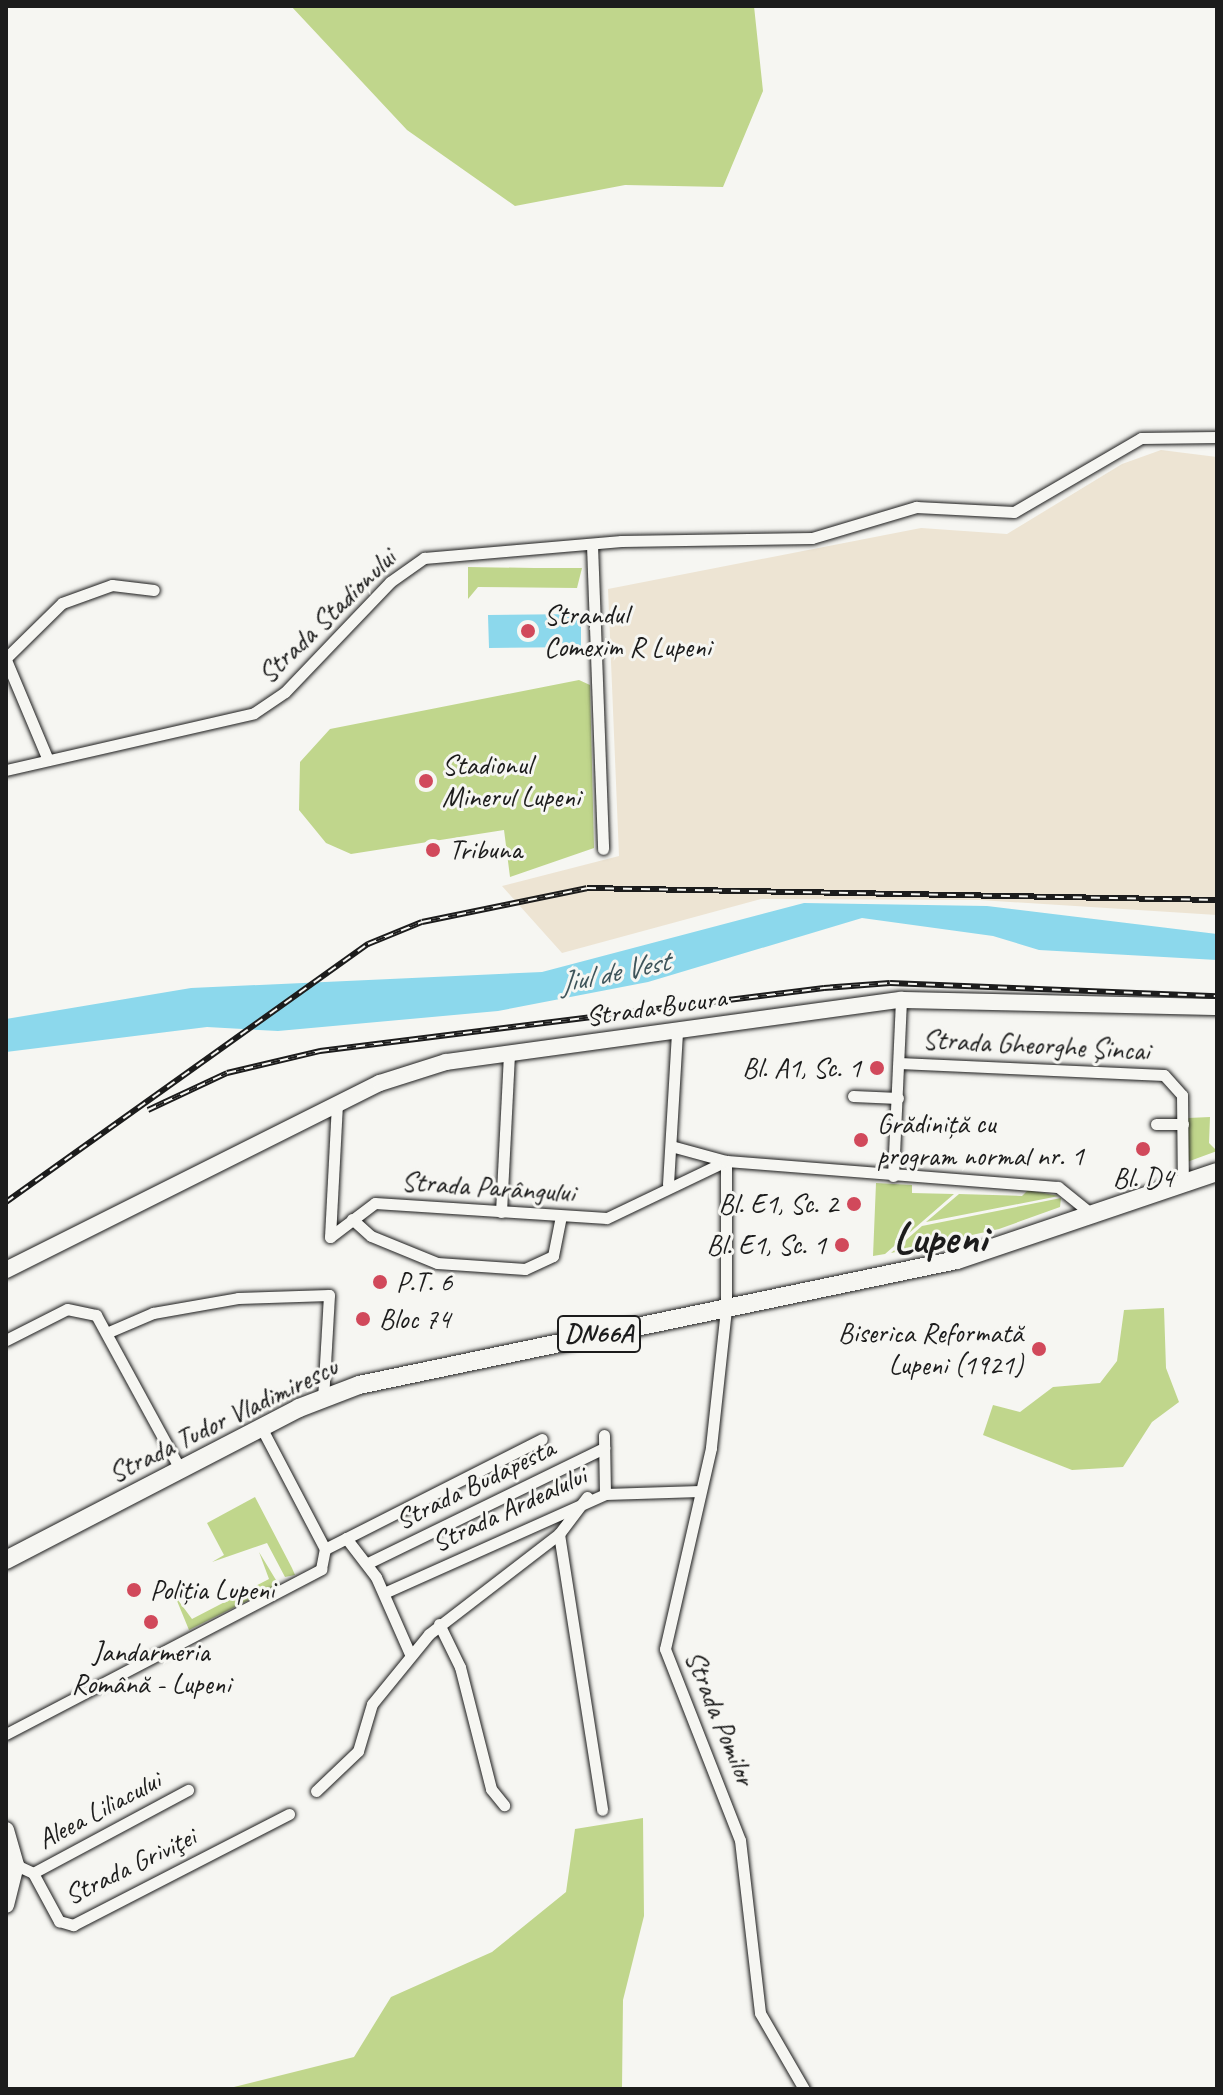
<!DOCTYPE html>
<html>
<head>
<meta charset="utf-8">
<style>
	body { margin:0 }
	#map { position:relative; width:1223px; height:2095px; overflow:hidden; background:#f6f6f2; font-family:Caveat,sans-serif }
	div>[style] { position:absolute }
	.built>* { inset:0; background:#ede4d3 }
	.green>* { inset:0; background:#c0d68c }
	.water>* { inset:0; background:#8cd8ec }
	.roads { filter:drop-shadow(0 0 2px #1c1c1c) drop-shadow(0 0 2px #1c1c1c) }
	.street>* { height:11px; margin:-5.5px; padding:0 5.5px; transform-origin:5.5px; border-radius:5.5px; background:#f6f6f2 }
	.secondary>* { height:16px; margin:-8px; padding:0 8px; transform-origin:8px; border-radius:8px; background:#f6f6f2 }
	.primary>* { height:18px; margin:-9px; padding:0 9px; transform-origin:9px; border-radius:9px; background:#f6f6f2 }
	.rail>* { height:6px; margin-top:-3px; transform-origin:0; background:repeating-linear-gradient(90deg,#f6f6f2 0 9px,#1c1c1c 0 18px); box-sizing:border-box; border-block:2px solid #1c1c1c }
	.dots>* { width:22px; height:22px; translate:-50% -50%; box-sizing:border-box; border:4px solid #f6f6f2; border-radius:50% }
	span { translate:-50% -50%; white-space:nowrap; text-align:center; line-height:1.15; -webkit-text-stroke:6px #f6f6f2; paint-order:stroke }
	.shield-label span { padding:2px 6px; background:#f6f6f2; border:2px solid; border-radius:6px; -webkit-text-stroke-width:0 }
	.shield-label { font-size:26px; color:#1c1c1c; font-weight:700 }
	.poi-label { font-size:28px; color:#1c1c1c }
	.left { translate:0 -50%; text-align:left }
	.right { translate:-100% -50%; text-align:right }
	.street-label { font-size:28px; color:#1c1c1c }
	.water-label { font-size:30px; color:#3e545a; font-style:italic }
	.town-label { font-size:44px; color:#1c1c1c; font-weight:700 }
	.frame { position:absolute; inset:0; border:8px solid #1c1c1c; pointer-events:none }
</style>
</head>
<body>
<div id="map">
	<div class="built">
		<div style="clip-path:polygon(1161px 450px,1217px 457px,1217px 915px,979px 900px,761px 899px,562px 953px,502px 886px,619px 856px,608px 589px,921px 528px,1007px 534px,1122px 464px)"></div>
	</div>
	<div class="green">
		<div style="clip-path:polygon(291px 6px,754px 6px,763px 91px,723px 187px,625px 185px,515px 206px,407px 130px)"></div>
		<div style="clip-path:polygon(468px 567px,534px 568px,582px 568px,577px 588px,478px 587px,468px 599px)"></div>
		<div style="clip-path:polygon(579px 680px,590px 685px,594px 848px,510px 877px,504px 830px,351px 854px,326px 843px,299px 810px,300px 762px,330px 729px)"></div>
		<div style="clip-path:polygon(1210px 1117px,1209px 1143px,1217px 1151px,1187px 1162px,1188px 1118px)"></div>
		<div style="clip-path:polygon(876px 1183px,912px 1185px,912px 1193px,954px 1194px,885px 1254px,873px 1256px)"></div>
		<div style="clip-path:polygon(1028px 1190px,1059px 1196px,926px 1222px,959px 1194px,1022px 1196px)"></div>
		<div style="clip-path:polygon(1061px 1198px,1060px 1207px,999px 1229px,891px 1253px,922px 1226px)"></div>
		<div style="clip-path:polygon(1164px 1308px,1166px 1368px,1179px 1402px,1152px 1422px,1123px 1467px,1072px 1470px,983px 1435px,993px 1405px,1020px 1412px,1053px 1387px,1100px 1383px,1117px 1361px,1124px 1310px)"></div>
		<div style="clip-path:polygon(255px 1497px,292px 1568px,295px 1575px,285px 1577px,267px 1543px,212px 1562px,224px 1555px,207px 1523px)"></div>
		<div style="clip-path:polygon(259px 1552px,279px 1585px,189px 1630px,175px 1596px,192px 1619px,269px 1579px)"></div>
		<div style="clip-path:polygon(643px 1818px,644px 1916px,623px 2000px,622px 2089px,226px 2089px,354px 2057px,391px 1997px,492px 1952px,566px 1892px,575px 1829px)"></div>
	</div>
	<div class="water">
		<div style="clip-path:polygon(581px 614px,581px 647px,489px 648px,488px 615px)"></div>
		<div style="clip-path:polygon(804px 903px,987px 906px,1217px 934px,1217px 960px,1039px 950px,993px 936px,862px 918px,648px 982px,498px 1011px,278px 1031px,207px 1027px,6px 1052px,6px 1019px,191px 988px,542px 972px)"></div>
	</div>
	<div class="roads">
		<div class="street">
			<div style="left:592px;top:545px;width:304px;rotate:87.9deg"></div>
			<div style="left:6px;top:658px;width:78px;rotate:-44.5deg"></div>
			<div style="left:62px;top:603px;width:53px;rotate:-19.8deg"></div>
			<div style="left:112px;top:585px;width:42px;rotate:6.8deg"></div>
			<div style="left:6px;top:660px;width:108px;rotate:67.2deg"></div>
			<div style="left:6px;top:770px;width:254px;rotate:-12.9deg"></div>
			<div style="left:254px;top:713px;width:37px;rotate:-34deg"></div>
			<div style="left:285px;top:692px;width:152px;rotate:-46.3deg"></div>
			<div style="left:390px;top:582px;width:42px;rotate:-35.2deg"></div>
			<div style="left:424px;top:558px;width:198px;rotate:-4.9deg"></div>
			<div style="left:621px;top:541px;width:191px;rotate:-0.9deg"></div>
			<div style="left:812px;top:538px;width:109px;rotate:-16.6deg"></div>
			<div style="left:916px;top:507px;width:98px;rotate:2.9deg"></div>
			<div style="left:1014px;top:512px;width:147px;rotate:-30.2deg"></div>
			<div style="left:1141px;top:438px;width:76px;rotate:-0.8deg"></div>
			<div style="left:899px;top:1063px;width:265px;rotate:2.6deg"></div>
			<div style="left:1164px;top:1075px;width:27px;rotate:48deg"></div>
			<div style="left:1182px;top:1095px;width:89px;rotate:89.4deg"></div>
			<div style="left:853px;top:1096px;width:45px;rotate:2.5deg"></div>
			<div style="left:1156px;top:1124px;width:27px"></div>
			<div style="left:671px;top:1146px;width:57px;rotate:15.3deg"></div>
			<div style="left:726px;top:1161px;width:148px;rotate:90deg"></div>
			<div style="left:726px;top:1309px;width:140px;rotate:96.2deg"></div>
			<div style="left:711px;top:1448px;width:206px;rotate:102.9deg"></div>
			<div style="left:665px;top:1649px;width:205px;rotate:68.6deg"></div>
			<div style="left:740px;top:1840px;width:174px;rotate:83.4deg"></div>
			<div style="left:760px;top:2013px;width:88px;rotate:59.9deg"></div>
			<div style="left:893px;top:1176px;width:176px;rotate:-87.4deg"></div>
			<div style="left:668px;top:1184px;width:153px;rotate:-86.6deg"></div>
			<div style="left:501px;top:1212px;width:159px;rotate:-87.1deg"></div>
			<div style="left:352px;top:1219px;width:25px;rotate:42deg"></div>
			<div style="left:371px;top:1236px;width:71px;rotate:22.2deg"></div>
			<div style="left:437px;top:1263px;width:88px;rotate:3.9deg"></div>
			<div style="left:525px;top:1269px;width:31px;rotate:-25deg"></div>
			<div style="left:553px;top:1256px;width:41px;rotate:-78.7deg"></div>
			<div style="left:330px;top:1237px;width:56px;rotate:-37.1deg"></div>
			<div style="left:375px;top:1203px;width:232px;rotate:3.7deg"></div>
			<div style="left:607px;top:1218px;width:132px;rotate:-25.6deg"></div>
			<div style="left:726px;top:1161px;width:333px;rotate:4.5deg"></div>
			<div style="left:1058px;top:1187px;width:46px;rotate:38.9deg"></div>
			<div style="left:330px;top:1237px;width:134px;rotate:-87deg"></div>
			<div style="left:111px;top:1331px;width:46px;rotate:-23.2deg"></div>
			<div style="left:153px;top:1313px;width:86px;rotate:-10deg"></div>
			<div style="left:238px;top:1298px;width:91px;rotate:-1.9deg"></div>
			<div style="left:329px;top:1295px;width:103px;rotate:93.3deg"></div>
			<div style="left:6px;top:1340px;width:68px;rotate:-26.9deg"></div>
			<div style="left:67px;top:1309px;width:30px;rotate:12deg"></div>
			<div style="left:96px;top:1315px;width:175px;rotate:61.4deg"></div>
			<div style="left:605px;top:1494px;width:95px;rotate:-1.8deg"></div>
			<div style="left:587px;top:1497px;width:46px;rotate:127.1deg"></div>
			<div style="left:559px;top:1534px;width:279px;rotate:81.1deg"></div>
			<div style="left:346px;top:1538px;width:49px;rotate:52.4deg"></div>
			<div style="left:376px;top:1577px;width:84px;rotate:66.2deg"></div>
			<div style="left:325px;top:1549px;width:243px;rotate:-26.9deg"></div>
			<div style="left:368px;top:1563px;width:263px;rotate:-26deg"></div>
			<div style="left:384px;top:1593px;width:242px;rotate:-24.1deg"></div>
			<div style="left:605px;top:1494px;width:59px;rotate:-91deg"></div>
			<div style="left:439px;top:1624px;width:48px;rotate:64deg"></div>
			<div style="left:460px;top:1667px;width:126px;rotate:75.7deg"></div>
			<div style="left:491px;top:1789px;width:21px;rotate:51deg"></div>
			<div style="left:6px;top:1734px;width:356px;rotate:-27.6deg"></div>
			<div style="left:321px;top:1569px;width:20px;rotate:-79deg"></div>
			<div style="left:325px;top:1549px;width:138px;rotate:-117.7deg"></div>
			<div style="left:316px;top:1791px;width:58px;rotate:-43.6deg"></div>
			<div style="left:358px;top:1751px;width:49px;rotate:-73.4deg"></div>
			<div style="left:372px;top:1704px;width:90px;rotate:-50.8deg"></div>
			<div style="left:429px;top:1634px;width:164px;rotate:-37.6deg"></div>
			<div style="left:16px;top:1865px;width:19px;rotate:25deg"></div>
			<div style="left:33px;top:1873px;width:55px;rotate:61.6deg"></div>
			<div style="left:59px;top:1921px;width:15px;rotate:16deg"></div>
			<div style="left:73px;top:1925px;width:243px;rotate:-27.2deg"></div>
			<div style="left:33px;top:1873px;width:176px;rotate:-28.2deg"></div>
		</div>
		<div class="secondary">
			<div style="left:6px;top:1270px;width:418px;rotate:-26.6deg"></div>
			<div style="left:380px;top:1083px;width:69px;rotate:-17.7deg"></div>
			<div style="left:446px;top:1062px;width:459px;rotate:-7.8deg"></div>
			<div style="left:901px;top:1000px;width:316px;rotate:1.3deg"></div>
			<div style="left:6px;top:1830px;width:36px;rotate:74deg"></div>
			<div style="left:16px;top:1865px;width:41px;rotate:104deg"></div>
		</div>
		<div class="primary">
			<div style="left:6px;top:1560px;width:330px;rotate:-27.4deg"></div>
			<div style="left:299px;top:1408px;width:64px;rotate:-21deg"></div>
			<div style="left:359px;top:1385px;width:611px;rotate:-11.81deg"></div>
			<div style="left:957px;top:1260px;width:274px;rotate:-18.7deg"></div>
		</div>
	</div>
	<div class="rail">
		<div style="left:148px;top:1110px;width:87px;rotate:-25.1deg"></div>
		<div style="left:227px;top:1073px;width:96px;rotate:-13.3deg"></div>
		<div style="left:320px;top:1051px;width:508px;rotate:-7.13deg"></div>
		<div style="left:824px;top:988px;width:66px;rotate:-4.3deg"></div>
		<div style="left:890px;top:983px;width:327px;rotate:2.3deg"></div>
		<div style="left:6px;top:1202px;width:445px;rotate:-35.5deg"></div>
		<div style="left:368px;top:944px;width:58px;rotate:-22.2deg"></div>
		<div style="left:422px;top:922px;width:168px;rotate:-11.6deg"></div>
		<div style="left:587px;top:888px;width:630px;rotate:1.09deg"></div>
	</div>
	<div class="dots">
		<div style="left:528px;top:631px;background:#d1495b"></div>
		<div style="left:426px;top:781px;background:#d1495b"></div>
		<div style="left:433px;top:850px;background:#d1495b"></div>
		<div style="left:877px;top:1068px;background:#d1495b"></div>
		<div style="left:861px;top:1140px;background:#d1495b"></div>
		<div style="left:1143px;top:1149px;background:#d1495b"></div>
		<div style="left:854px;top:1204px;background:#d1495b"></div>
		<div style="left:842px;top:1245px;background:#d1495b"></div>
		<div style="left:380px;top:1282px;background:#d1495b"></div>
		<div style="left:363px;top:1319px;background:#d1495b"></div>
		<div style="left:1039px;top:1349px;background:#d1495b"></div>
		<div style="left:134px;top:1590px;background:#d1495b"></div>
		<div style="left:151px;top:1622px;background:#d1495b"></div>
	</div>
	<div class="shield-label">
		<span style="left:599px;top:1334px">DN66A</span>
	</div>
	<div class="poi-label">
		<span class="left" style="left:544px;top:631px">Strandul<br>Comexim R Lupeni</span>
		<span class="left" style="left:442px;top:781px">Stadionul<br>Minerul Lupeni</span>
		<span class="left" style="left:449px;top:850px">Tribuna</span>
		<span class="right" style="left:861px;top:1068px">Bl. A1, Sc. 1</span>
		<span class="left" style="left:877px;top:1140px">Grădiniță cu<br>program normal nr. 1</span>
		<span style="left:1143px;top:1178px">Bl. D4</span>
		<span class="right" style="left:838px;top:1204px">Bl. E1, Sc. 2</span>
		<span class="right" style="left:826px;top:1245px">Bl. E1, Sc. 1</span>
		<span class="left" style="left:396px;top:1282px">P.T. 6</span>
		<span class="left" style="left:379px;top:1319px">Bloc 74</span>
		<span class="right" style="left:1023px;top:1349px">Biserica Reformată<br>Lupeni (1921)</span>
		<span class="left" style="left:150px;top:1590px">Poliția Lupeni</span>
		<span style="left:151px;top:1668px">Jandarmeria<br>Română - Lupeni</span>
	</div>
	<div class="street-label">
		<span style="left:327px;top:616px;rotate:-44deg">Strada Stadionului</span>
		<span style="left:656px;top:1007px;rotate:-8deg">Strada Bucura</span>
		<span style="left:1036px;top:1045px;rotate:3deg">Strada Gheorghe Șincai</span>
		<span style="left:488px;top:1187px;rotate:4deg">Strada Parângului</span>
		<span style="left:223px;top:1420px;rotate:-26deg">Strada Tudor Vladimirescu</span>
		<span style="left:475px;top:1484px;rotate:-26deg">Strada Budapesta</span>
		<span style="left:509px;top:1509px;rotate:-25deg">Strada Ardealului</span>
		<span style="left:720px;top:1718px;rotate:68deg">Strada Pomilor</span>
		<span style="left:99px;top:1810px;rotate:-28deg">Aleea Liliacului</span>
		<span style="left:130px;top:1866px;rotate:-26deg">Strada Griviţei</span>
	</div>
	<div class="water-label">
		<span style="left:614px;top:972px;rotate:-12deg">Jiul de Vest</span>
	</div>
	<div class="town-label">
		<span style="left:940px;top:1238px">Lupeni</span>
	</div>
	<div class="frame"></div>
</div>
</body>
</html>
